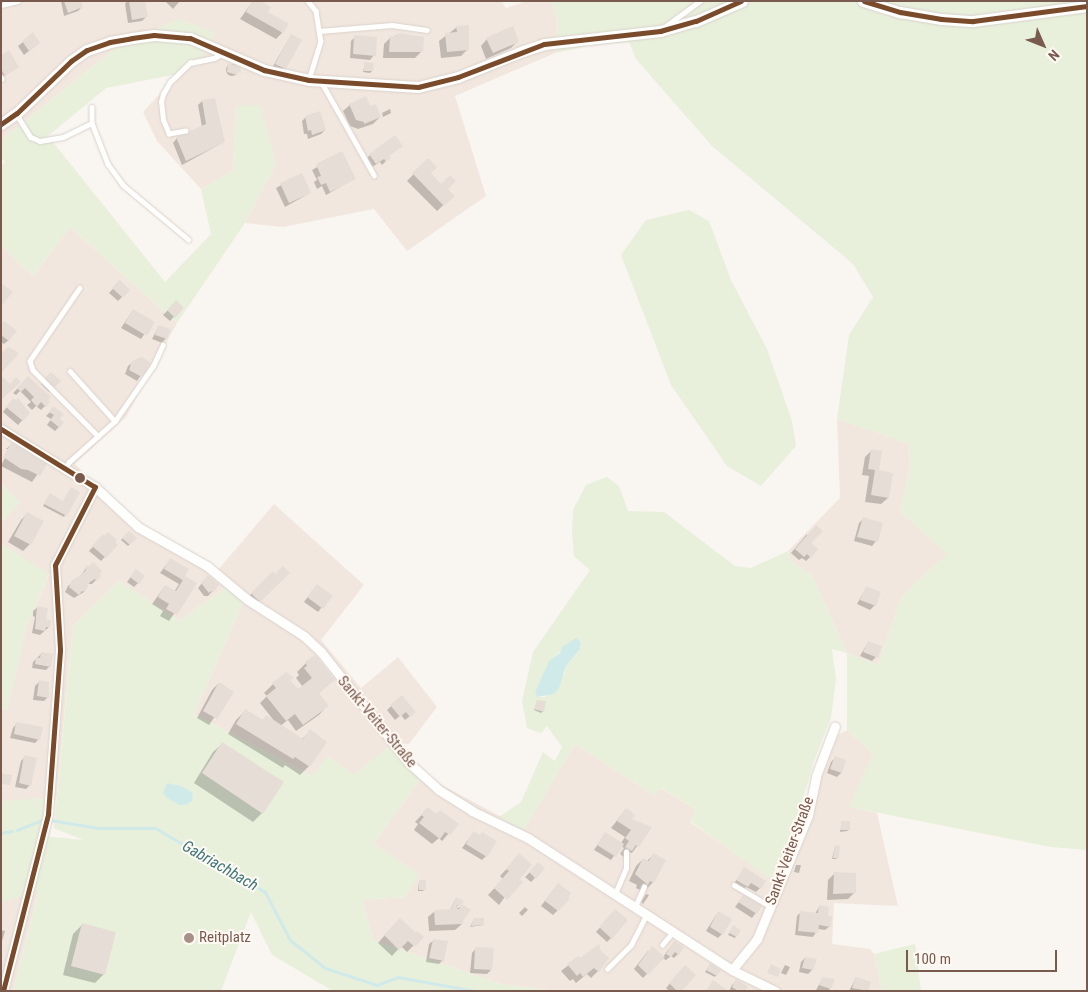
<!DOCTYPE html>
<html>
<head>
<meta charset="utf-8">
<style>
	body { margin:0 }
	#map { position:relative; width:1088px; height:992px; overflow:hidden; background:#f9f5f0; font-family:"Roboto Condensed",sans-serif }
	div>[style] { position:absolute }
	.residential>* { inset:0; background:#f2e7de }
	.green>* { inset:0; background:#e8f0db }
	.water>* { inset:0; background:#d0eaea }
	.shadow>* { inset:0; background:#0003 }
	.round { border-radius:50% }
	.stream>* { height:3px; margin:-1.5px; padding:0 1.5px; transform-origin:1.5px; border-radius:1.5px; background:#d0eaea }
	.building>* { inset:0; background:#e6ddd7 }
	.roads { filter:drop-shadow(0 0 1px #d9d2cd) drop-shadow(0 0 1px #d9d2cd) }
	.service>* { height:4.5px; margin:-2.25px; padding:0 2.25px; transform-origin:2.25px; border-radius:2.25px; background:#fefefd }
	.minor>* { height:9px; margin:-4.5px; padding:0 4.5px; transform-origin:4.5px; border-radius:4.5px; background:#fefefd }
	.tertiary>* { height:11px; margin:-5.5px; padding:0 5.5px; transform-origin:5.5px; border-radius:5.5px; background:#fefefd }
	.bus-1>* { height:5px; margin:-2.5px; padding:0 2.5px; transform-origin:2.5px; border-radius:2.5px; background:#7a4b2a }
	.dots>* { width:14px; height:14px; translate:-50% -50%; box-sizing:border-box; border:2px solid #fff9f3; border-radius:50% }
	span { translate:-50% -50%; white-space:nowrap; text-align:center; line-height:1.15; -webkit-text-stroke:4px #fff9f3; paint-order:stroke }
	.street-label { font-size:15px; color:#795a4e }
	.poi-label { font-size:15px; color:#795a4e }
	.left { translate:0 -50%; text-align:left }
	.water-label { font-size:16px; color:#40787e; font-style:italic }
	.frame { position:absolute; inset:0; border:2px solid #795a4e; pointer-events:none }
	.north { position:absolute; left:1018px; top:20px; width:50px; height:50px; -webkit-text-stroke:4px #fff9f3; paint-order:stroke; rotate:134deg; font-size:14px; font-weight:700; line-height:20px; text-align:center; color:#795a4e }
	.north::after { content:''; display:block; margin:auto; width:18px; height:22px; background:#795a4e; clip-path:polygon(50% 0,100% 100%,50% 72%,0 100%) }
	.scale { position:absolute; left:906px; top:950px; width:151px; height:22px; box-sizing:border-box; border:2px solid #795a4e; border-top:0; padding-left:6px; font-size:15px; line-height:18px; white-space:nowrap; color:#795a4e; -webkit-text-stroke:4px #fff9f3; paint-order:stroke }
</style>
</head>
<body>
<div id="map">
	<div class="residential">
		<div style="clip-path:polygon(1px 1px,501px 1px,506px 8px,527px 1px,552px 1px,558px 23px,555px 53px,455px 96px,486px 196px,407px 251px,374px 209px,283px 227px,245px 223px,276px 163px,236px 106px,233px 171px,201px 189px,157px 141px,143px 112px,178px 74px,122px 43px,1px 140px)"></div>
		<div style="clip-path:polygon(70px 227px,177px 323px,126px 417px,75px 464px,155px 542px,218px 570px,274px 504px,364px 585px,321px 640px,361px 688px,398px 657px,437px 707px,409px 744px,393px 743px,355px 775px,312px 776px,194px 714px,243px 602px,226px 587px,180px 621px,119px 581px,73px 626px,56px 800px,1px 801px,1px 709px,7px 709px,26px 628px,49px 575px,1px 544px,1px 522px,20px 502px,1px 484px,1px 245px,33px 276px)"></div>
		<div style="clip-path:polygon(837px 419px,909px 444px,910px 467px,900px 512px,948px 554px,902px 596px,878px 665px,847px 653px,812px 576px,790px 560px,788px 551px,840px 498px)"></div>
		<div style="clip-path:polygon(847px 730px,873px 754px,850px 807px,877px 813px,898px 906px,834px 903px,832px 944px,870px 949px,874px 954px,882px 991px,557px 991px,501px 984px,373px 940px,362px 900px,405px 897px,418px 874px,373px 844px,423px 775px,524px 829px,575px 744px,654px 795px,660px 788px,696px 809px,690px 822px,784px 887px,821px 775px,838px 735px)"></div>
		<div style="clip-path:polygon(39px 890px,13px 991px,1px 991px,1px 902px)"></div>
	</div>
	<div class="green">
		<div style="clip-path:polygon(evenodd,552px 1px,1087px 1px,1087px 850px,1051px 847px,849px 807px,873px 754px,847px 730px,847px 653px,832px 649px,836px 679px,831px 718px,814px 761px,799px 813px,772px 880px,690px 821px,696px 809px,661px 788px,654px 795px,575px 744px,524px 830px,499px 817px,521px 802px,543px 752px,555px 761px,562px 747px,547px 726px,541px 733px,527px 728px,522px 701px,533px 652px,590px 570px,574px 556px,572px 533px,573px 510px,586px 485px,607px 477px,619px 486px,628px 511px,664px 512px,735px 566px,751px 568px,788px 551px,790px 560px,812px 576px,847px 653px,878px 665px,902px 596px,947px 554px,900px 512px,910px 467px,909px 444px,837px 419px,849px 335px,873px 297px,853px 264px,712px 146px,636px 59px,629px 42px,587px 46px,555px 53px,558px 23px,552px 1px,581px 641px,580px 649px,566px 666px,565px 673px,545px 697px,538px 697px,535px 692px,549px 662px,568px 644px,581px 641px)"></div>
		<div style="clip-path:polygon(179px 19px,214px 32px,209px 52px,178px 74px,106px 88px,48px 136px,165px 282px,211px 234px,201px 189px,233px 171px,236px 106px,260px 105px,276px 163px,245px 223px,177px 323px,70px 227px,33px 276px,1px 245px,1px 167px,5px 162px,1px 158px,1px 140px,122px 43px)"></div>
		<div style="clip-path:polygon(689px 210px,709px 221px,731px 280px,767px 349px,792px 421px,796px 446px,761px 486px,727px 466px,671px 385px,621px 255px,646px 220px)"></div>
		<div style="clip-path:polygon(1px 484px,20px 502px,1px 522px)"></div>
		<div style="clip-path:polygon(1px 544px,49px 574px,26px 628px,7px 710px,1px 709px)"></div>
		<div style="clip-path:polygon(119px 581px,180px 621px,226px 587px,243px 602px,194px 714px,312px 776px,328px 756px,355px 775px,393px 742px,423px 775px,373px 844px,419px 874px,405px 897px,362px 900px,373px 940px,501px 984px,557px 991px,333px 991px,272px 955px,251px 912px,221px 991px,13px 991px,39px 891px,1px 902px,1px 801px,48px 798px,42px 836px,83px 840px,54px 828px,73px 626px)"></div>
		<div style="clip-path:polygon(915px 944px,921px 991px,882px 991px,874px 954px)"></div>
	</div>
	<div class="water">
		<div style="clip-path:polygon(576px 638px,581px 642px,580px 649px,566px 666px,559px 688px,554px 694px,537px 697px,535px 692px,549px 661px,560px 653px,562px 647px)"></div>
		<div style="clip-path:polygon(167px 783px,181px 786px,193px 793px,192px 801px,186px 805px,179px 805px,167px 798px,163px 793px)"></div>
	</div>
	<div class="shadow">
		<div style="clip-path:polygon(61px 1px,80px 1px,82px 7px,78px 11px,64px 16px)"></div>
		<div style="clip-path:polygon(127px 1px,144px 1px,147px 16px,142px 21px,128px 23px,125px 4px)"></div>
		<div style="clip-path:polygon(165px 1px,180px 1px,173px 9px)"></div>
		<div style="clip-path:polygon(253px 1px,267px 12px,282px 33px,276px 39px,240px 19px)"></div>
		<div style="clip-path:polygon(457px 27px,467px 50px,461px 56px,441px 58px,439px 41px)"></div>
		<div style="clip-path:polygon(33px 34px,39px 43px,24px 55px,18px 46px)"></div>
		<div style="clip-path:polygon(291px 35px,300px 40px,281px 73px,272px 68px)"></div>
		<div style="clip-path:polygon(398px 35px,422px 51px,415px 58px,383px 58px,384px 44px,391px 37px)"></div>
		<div style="clip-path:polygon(355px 37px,374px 55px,370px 60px,350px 58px,351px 41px)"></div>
		<div style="clip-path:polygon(487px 39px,518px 41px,511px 48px,486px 59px,481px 46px)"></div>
		<div style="clip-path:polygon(1px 57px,18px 67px,1px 78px)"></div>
		<div style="clip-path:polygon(365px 63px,372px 71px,370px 73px,363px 72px)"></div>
		<div class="round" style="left:226px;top:64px;width:12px;height:12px"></div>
		<div style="clip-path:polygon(202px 101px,224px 142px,182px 165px,173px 143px,177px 138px,202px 127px,198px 105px)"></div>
		<div style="clip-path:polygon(350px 105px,370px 108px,380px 117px,373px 124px,358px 129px,350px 126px,343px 111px)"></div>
		<div style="clip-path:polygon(390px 109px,391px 113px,383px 117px,382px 113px)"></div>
		<div style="clip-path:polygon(306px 117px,325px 130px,321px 134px,308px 139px,307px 134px,304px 134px,302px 121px)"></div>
		<div style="clip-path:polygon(342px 153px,354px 179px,326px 195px,322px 186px,317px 189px,314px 182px,317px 180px,312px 170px)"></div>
		<div style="clip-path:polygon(370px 155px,388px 157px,389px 158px,382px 165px,380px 162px,372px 167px,366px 159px)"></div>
		<div style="clip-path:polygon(428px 159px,429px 173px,453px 196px,437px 211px,407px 181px)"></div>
		<div style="clip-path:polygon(301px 174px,310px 193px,285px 207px,276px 188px)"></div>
		<div style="clip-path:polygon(120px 281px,129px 290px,118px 301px,109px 293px)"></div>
		<div style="clip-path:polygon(176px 302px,182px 308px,170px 321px,163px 315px)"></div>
		<div style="clip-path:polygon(133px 310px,153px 322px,141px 339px,121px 328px)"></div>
		<div style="clip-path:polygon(1px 325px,9px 340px,4px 344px,1px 342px)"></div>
		<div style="clip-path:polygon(159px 326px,166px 338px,162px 343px,152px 339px)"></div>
		<div style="clip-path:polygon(139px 358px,149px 363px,137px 381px,125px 374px,128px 366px)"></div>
		<div style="clip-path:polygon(51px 374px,59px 381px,49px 392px,41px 384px)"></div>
		<div style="clip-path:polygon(28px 378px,49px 402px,41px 410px,36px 406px,32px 410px,27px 405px,31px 402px,20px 391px,16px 395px,13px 393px)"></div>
		<div style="clip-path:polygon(9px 404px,29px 413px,18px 425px,3px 412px)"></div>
		<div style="clip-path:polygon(54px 408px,59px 427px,55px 431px,47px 425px,51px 419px,46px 416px)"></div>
		<div style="clip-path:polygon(12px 444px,45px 464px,32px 482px,1px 466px,9px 449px,6px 449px)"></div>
		<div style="clip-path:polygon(871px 451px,878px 471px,892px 474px,888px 498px,881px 504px,865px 502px,869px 476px,862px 475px,865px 457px)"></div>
		<div style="clip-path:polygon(79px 493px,64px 517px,43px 506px,48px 497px,63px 502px)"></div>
		<div style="clip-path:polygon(28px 513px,30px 544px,23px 551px,8px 542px,21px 520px)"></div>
		<div style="clip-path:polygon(863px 519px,876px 541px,872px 546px,854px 541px,859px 523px)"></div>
		<div style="clip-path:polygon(129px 532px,135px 538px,128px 546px,121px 540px)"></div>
		<div style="clip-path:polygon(807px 534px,810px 557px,806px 561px,802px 558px,799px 560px,791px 553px)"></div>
		<div style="clip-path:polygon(103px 536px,116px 545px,101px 561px,89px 551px)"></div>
		<div style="clip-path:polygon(170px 560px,187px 570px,181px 581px,185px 577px,195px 583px,169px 621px,160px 616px,163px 611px,152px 604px,165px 586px,174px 592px,179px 584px,160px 573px)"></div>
		<div style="clip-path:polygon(86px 568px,101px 571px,96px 580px,92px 584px,88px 584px,84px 592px,74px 598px,65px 592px,68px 586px,82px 574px)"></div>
		<div style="clip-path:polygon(273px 573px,275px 575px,288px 573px,252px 608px,245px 600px)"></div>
		<div style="clip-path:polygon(133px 574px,138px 583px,134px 587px,127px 582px)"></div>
		<div style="clip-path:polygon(204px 581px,218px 585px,208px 596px,204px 596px,198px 588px)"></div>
		<div style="clip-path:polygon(866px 588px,875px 605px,870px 610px,857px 604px)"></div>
		<div style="clip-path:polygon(313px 590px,331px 596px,318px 612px,304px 602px)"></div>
		<div style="clip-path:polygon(38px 607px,49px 627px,40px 635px,32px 633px,35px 617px,33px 616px,33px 611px)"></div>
		<div style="clip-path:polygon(868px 642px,876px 657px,872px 661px,860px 656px)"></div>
		<div style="clip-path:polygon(42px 653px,50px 666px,46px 670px,32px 668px,33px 662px)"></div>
		<div style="clip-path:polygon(306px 663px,333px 680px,318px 694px,327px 706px,319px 715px,296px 731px,288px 720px,280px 726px,301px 740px,310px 731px,309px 766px,300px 775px,285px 765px,283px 768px,228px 734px,236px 720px,245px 711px,262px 721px,266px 717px,275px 722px,260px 703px,267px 696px,264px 693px,273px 684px,289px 680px,297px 691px,303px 687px,296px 678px,299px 675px,297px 672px)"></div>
		<div style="clip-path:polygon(39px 682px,48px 697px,44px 701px,33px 700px,35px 686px)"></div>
		<div style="clip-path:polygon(219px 683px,232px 692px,209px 725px,197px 718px,212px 690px)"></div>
		<div style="clip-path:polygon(402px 696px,410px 716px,405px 720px,401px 715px,395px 720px,387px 710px)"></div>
		<div style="clip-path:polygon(538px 701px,543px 711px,541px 713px,534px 710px)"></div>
		<div style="clip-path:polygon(17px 723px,39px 739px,35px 743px,10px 738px,13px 728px)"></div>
		<div style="clip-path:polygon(222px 744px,262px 813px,253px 822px,194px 783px,213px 752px)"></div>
		<div style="clip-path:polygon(25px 757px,30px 785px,26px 789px,15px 787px,21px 761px)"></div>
		<div style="clip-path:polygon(835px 758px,841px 773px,837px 777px,827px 773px,831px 762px)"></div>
		<div style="clip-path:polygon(427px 809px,436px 816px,457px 824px,442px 841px,439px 838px,432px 844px,414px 830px,418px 824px,415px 822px)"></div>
		<div style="clip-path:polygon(626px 809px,630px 820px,650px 828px,632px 853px,629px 852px,624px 857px,620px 854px,624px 848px,621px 846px,611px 860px,594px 850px,602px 838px,621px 843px,625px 837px,611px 828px)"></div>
		<div style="clip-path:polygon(842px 823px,849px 830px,847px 831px,840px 832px)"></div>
		<div style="clip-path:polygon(474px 832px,486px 856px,482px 860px,462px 848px)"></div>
		<div style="clip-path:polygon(835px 847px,837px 858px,836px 859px,832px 859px)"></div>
		<div style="clip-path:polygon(653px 855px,653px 882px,647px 889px,644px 887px,640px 890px,636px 888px,637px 885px,629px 881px,636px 866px,643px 859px,647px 861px)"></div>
		<div style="clip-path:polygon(513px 862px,518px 879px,499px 905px,488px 895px,503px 879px,500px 876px)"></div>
		<div style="clip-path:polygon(796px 865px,801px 865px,799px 873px,794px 872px)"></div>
		<div style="clip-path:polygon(534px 868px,535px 878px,531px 882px,525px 877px)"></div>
		<div style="clip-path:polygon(744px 869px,760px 888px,756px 892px,746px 887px,742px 890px,733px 885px)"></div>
		<div style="clip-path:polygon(835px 873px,854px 893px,848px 899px,827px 900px,828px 880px)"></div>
		<div style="clip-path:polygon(419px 882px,425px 889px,423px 891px,418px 891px)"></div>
		<div style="clip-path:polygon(554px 889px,568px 900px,553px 915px,541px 906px)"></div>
		<div style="clip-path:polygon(646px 894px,649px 895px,643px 904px,641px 902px)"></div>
		<div style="clip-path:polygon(744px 895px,761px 906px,752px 918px,735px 907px)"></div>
		<div style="clip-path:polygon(455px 900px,462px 901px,454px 910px,462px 906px,462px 924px,455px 930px,429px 931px,428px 917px,435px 911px,450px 910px)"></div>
		<div style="clip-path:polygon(525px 907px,528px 910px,522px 916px,519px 913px)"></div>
		<div style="clip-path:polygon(819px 907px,827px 917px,830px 926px,825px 930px,818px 929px,813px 937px,795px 935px,797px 916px,801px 912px,815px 914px)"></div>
		<div style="clip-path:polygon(718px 912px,722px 934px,718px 938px,706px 931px)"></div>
		<div style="clip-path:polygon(611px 915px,611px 938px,607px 942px,596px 932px)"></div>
		<div style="clip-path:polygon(474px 919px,483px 925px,470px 927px)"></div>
		<div style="clip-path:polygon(82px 925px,104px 974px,95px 983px,63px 975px,73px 934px)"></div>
		<div style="clip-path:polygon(393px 926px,422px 937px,407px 952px,401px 946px,392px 956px,378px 943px)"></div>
		<div style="clip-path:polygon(732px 928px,736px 936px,735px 938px,728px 935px)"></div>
		<div style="clip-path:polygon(1px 930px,5px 931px,1px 945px)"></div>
		<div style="clip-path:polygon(434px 940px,443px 960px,439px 964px,426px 962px,429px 944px)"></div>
		<div style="clip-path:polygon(674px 942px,678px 954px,674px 958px,671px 956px,666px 960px,662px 958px,643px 978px,634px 969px,648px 951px,663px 957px)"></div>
		<div style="clip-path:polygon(598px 946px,598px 971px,591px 978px,587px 974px,576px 983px,573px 979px,570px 981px,561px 971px,578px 958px,580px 960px)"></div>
		<div style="clip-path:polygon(476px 948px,491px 970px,487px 974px,470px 973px,472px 953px)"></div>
		<div style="clip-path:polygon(805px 958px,812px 970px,808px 974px,799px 972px,801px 962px)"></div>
		<div style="clip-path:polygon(785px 965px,790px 967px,786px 975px,781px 973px)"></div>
		<div style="clip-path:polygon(709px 966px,720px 970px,715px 977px,705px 972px)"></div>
		<div style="clip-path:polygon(681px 971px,680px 991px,669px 991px,666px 988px)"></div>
		<div style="clip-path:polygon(856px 978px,869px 983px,866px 991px,849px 991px)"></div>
		<div style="clip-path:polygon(822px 979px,830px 989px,828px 991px,816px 990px)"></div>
		<div style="clip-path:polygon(736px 981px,744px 991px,729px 991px,732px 985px)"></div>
	</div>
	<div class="stream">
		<div style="left:17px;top:830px;width:29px;rotate:-22deg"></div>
		<div style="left:44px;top:819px;width:55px;rotate:9.5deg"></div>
		<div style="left:98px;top:828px;width:57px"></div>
		<div style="left:155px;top:828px;width:127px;rotate:30.2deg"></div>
		<div style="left:265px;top:892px;width:54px;rotate:62.5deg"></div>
		<div style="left:290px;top:940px;width:45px;rotate:38.7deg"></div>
		<div style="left:325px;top:968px;width:55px;rotate:18.1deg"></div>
		<div style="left:377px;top:985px;width:22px;rotate:-21deg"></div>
		<div style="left:398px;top:977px;width:78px;rotate:10.3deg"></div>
		<div style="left:1px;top:833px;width:11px;rotate:-10deg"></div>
	</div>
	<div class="building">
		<div style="clip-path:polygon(64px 1px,81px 1px,83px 7px,68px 13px)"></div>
		<div style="clip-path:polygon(129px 1px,145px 1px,148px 17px,132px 20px)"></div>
		<div style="clip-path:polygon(252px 1px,260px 1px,271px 7px,268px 12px,289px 24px,283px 33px,246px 12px)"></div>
		<div style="clip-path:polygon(469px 25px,469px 50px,447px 52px,445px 33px,457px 32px,456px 26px)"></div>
		<div style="clip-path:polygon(513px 26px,519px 42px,493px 53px,486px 38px)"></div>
		<div style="clip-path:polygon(33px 32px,40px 43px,29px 51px,22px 41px)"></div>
		<div style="clip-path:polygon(398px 33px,424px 37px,423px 52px,389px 52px,390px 36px,397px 36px)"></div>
		<div style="clip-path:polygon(291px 34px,302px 40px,286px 69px,275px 64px)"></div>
		<div style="clip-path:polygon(354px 35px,377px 37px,376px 56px,353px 54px)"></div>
		<div style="clip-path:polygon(9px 50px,19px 67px,5px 76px,1px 69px,1px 55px)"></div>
		<div style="clip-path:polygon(364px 62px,374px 63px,373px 71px,364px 71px)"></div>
		<div style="clip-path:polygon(228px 63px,240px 67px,241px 73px,238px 72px,237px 75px,227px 72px)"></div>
		<div style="clip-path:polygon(366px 96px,370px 106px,376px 104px,381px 117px,364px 124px,364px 122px,356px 120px,349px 104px)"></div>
		<div style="clip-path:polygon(215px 98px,225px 142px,186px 161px,176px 137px,206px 124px,202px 100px)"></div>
		<div style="clip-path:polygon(320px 111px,326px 130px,312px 135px,311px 130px,308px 131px,305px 116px)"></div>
		<div style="clip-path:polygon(395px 135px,403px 146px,389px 156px,391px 158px,386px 162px,384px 159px,376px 164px,369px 154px)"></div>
		<div style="clip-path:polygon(342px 151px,356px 179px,330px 192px,326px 183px,321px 185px,317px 177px,321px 176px,316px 164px)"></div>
		<div style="clip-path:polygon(428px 158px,437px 167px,431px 173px,441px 184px,450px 175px,456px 181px,448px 189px,455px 196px,444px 206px,412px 173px)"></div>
		<div style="clip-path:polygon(302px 173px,311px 193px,289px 203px,280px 183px)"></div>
		<div style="clip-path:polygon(119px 280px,130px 290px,123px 298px,112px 288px)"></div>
		<div style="clip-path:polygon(1px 283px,13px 292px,1px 306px)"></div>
		<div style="clip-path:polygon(176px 300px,184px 308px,175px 318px,167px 310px)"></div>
		<div style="clip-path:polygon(133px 309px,155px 322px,147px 336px,125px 323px)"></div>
		<div style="clip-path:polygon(4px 321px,17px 331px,9px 341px,1px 335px,1px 324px)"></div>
		<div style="clip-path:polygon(158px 325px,171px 329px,167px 339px,155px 335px)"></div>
		<div style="clip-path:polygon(8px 347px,18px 352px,17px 356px,1px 373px,1px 354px)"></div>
		<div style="clip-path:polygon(142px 357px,151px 363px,142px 377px,129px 370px,132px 361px)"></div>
		<div style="clip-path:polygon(51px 372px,61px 381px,54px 388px,44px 379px)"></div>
		<div style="clip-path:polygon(1px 375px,10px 384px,16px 377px,21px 382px,1px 400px)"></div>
		<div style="clip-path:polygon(28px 376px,51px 397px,48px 400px,50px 402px,46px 407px,41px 402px,37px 407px,31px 400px,34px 397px,25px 388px,21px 392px,17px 388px)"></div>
		<div style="clip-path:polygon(13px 398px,16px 400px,18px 398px,30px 413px,23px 421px,6px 407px)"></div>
		<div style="clip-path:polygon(53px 406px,64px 414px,60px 419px,64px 422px,60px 428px,50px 420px,54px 415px,49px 412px)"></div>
		<div style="clip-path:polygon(12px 442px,47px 464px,40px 476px,28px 470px,21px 469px,3px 457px)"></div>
		<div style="clip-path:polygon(871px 449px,882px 451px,879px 470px,893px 473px,889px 498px,871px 495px,875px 470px,868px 469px)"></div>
		<div style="clip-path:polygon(71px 487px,80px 492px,67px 516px,44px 504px,50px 493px,63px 501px)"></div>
		<div style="clip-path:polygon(27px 512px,44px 521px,31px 545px,14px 536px)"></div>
		<div style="clip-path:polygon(863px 517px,883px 523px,878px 542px,857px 537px)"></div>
		<div style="clip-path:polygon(816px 525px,823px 531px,811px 543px,818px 549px,811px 558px,807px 554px,804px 557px,795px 549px)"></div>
		<div style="clip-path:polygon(129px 531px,137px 538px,130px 545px,122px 538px)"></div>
		<div style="clip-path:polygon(108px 532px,117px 540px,115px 542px,118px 545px,106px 558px,92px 546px,103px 534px,104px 536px)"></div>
		<div style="clip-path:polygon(170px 558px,189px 569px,185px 576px,197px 583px,177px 615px,166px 609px,169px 604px,158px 597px,165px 585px,176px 591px,183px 580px,164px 569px)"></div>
		<div style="clip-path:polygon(93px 562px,102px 571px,100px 574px,101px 576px,97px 581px,95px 579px,90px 582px,85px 592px,82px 591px,79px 595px,69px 587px,72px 580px,81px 575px,86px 570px,85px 566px,89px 566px)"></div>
		<div style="clip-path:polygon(283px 566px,290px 573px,260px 602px,251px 593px,273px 571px,275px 574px)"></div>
		<div style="clip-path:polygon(136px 569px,145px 576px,139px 584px,130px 577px)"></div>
		<div style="clip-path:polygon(208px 575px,219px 585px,213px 593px,211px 591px,209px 593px,201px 583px)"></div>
		<div style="clip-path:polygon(317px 584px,333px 596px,323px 609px,307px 597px)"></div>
		<div style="clip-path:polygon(866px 586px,881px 592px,876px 606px,860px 600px)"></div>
		<div style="clip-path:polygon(37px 606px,48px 608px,46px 619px,51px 620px,50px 627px,46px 627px,45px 631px,35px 629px)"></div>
		<div style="clip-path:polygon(868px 641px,882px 646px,878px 658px,863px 652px)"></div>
		<div style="clip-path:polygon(41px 652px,53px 654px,51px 667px,35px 664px,36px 657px,40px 658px)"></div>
		<div style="clip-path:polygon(315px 655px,335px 680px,319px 693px,329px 706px,303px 725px,295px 714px,286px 721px,266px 696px,276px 688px,272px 683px,286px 672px,294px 678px,290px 680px,298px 689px,312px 678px,304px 668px,307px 666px,305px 662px)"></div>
		<div style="clip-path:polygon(39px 680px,49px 682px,49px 698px,37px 696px)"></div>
		<div style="clip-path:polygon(219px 682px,234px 692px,217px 719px,203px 711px)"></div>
		<div style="clip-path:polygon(402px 695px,416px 712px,410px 717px,406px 712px,400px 717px,390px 705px)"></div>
		<div style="clip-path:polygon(537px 700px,546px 701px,544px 712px,534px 709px)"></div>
		<div style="clip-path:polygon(245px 709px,263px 720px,266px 715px,303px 739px,310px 729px,327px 742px,310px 767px,295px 757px,293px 759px,236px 724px)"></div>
		<div style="clip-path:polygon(16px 722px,43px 727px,40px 740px,14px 734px)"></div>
		<div style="clip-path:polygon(222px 742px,284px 782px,263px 814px,202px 773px)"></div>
		<div style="clip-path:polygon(24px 755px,37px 758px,31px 786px,19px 783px)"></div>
		<div style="clip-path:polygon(835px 756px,846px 760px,842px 773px,830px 769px)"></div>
		<div style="clip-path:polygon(1px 773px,12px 775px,10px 785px,1px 784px)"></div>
		<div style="clip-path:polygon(427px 807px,437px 814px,440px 810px,459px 824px,450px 835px,445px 832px,440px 839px,419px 823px,424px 817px,421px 815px)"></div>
		<div style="clip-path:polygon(626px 808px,633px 813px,635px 816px,632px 819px,652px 827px,639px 847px,636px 845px,632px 851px,625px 847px,629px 841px,625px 838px,631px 830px,617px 821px)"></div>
		<div style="clip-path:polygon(841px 821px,850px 821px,850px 830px,841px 830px)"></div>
		<div style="clip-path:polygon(473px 831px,480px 835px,482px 832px,497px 841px,487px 857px,466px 844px)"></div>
		<div style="clip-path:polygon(605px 832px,624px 844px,616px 857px,597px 845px)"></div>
		<div style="clip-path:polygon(835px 845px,840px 846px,839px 858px,833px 858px)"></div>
		<div style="clip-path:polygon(519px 853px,532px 865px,520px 879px,523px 882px,507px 900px,494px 888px,509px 871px,506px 869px)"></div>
		<div style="clip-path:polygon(653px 853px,666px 860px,654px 883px,650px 881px,648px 885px,635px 874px,643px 858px,649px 861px)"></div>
		<div style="clip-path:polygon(538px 862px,545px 868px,536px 879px,529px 872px)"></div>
		<div style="clip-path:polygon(744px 867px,766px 881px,761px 889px,751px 883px,748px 887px,736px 880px)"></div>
		<div style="clip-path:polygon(834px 872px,856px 873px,856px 893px,833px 894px)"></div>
		<div style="clip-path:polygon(419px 880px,426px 880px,426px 890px,419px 890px)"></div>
		<div style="clip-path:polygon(558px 883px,571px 893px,568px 898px,570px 899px,558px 911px,545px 901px)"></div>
		<div style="clip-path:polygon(744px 894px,762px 906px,757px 914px,738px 902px)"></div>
		<div style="clip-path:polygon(456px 897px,464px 901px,460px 906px,457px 905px,456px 909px,459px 909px,462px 904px,471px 910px,463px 921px,463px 924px,435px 925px,434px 910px,451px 909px)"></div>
		<div style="clip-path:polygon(819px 905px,829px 907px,828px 916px,832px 916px,831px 927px,819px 925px,818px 933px,798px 931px,800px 911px,818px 913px)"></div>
		<div style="clip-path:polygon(615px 909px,628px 920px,612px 939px,599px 927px)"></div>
		<div style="clip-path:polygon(718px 911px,732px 919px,723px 935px,710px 927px)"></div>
		<div style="clip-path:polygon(400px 918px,415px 932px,417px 931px,424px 937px,415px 947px,408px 941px,399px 950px,384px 935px)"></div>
		<div style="clip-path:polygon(474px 918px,484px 918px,484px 925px,471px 926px)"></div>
		<div style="clip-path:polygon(82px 923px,116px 932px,105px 975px,71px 966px)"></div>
		<div style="clip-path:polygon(733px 925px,741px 930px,737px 937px,729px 933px)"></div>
		<div style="clip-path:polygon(433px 939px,448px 941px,444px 961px,429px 958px)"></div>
		<div style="clip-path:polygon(674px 941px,684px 947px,679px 955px,675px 952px,671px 957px,666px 954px)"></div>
		<div style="clip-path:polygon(599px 944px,601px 951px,609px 958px,599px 972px,594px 968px,583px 977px,580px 973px,577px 976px,567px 964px,578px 956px,580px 958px)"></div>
		<div style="clip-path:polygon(652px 946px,665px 957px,648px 975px,638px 965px)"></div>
		<div style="clip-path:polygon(475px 947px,494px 948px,492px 970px,474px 969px)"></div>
		<div style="clip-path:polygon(805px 957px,817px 959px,813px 970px,802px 968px)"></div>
		<div style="clip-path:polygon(710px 963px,721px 970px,717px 976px,706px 970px)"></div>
		<div style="clip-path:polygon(771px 964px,781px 969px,778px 977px,767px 973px)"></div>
		<div style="clip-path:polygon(685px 965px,696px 975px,682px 991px,677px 991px,669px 983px)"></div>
		<div style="clip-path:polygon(822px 977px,835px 979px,831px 989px,819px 985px)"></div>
		<div style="clip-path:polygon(856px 977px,871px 982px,868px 991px,852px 988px)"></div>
		<div style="clip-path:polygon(736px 979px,748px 987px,745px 991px,738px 991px,732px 987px)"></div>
		<div style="clip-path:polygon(713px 980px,726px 989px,725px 991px,706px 991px)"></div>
	</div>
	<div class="roads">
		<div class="service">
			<div style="left:308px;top:1px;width:13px;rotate:51deg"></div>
			<div style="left:316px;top:11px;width:30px;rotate:81deg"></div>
			<div style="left:321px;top:41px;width:41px;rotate:107.1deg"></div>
			<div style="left:1px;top:5px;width:17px;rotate:-13deg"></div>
			<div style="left:667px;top:25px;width:41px;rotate:-36deg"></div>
			<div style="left:319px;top:31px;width:73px;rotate:-4.7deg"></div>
			<div style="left:392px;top:25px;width:35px;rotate:8deg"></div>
			<div style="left:1px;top:77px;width:2px;rotate:63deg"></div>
			<div style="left:322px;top:83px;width:106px;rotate:60.5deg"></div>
			<div style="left:92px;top:107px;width:16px;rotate:90deg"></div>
			<div style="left:17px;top:115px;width:26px;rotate:58deg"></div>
			<div style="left:31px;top:137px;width:10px;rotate:24deg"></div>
			<div style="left:40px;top:141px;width:23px;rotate:-10deg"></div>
			<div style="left:63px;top:137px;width:32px;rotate:-26deg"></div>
			<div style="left:92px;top:123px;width:44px;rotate:68.7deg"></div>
			<div style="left:108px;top:164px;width:26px;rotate:54deg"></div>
			<div style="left:123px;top:185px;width:85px;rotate:39.7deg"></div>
			<div style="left:186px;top:131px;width:17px;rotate:170deg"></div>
			<div style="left:169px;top:134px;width:15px;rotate:-113deg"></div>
			<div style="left:163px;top:120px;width:18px;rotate:-96deg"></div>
			<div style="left:161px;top:102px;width:8px;rotate:-76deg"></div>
			<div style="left:163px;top:94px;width:14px;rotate:-60deg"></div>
			<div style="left:170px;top:82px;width:28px;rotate:-44deg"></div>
			<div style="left:190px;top:63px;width:25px;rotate:-12deg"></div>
			<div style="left:214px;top:58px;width:9px;rotate:-27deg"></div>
			<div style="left:80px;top:288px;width:88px;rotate:124.4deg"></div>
			<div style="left:30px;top:361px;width:9px;rotate:72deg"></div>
			<div style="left:33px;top:370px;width:93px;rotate:45.4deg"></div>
			<div style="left:70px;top:371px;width:67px;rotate:48deg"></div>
			<div style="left:65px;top:468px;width:7px;rotate:-56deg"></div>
			<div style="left:69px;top:462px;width:62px;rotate:-41.7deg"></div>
			<div style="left:115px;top:421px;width:67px;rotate:-55.4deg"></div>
			<div style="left:153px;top:366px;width:23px;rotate:-65deg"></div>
			<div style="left:734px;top:885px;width:42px;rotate:30.3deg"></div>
			<div style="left:615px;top:894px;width:28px;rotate:-67deg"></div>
			<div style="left:626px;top:868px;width:16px;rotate:-90deg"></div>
			<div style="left:635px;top:907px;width:22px;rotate:-66deg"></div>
			<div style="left:662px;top:945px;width:17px;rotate:-50deg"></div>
			<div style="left:607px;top:969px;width:34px;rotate:-45deg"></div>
			<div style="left:631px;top:945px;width:35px;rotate:-63deg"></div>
		</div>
		<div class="minor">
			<div style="left:1px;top:429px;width:110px;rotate:31.7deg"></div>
			<div style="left:95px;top:487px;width:59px;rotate:42.9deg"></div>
			<div style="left:138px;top:527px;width:79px;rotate:29.5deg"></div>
			<div style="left:207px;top:566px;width:53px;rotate:39.7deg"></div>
			<div style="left:248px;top:600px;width:67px;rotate:32.7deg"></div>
			<div style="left:304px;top:636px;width:23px;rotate:43deg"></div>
			<div style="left:321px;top:652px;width:142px;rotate:51.6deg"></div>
			<div style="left:409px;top:763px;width:40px;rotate:42deg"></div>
			<div style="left:439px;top:790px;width:39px;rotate:32deg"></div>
			<div style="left:472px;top:811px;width:62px;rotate:25.7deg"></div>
			<div style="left:528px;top:838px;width:243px;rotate:32.9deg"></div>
			<div style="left:732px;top:970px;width:48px;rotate:26deg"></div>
			<div style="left:732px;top:970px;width:40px;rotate:-51deg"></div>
			<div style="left:757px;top:939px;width:134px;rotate:-67.6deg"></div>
			<div style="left:808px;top:815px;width:40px;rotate:-78deg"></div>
			<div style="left:816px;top:776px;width:53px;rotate:-69.2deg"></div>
			<div style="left:3px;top:991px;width:183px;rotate:-75.7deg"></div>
			<div style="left:48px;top:814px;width:165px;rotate:-85.8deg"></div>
			<div style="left:60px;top:649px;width:84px;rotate:-93.4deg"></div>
			<div style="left:55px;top:565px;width:88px;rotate:-62.9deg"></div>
		</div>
		<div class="tertiary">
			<div style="left:863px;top:1px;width:39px;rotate:17deg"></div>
			<div style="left:900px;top:12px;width:42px;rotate:9.7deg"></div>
			<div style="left:941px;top:19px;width:32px;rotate:4deg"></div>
			<div style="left:973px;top:21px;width:115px;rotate:-7.5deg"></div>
			<div style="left:1px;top:124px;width:19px;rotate:-35deg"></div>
			<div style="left:17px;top:113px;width:75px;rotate:-43.9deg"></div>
			<div style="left:71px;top:61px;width:19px;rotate:-35deg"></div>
			<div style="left:87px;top:50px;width:24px;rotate:-19deg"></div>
			<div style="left:110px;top:42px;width:22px;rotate:-10deg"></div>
			<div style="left:132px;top:38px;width:22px;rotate:-8deg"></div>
			<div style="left:154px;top:35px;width:36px;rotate:5deg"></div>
			<div style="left:190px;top:38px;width:81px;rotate:23.4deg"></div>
			<div style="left:264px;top:70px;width:46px;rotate:12.5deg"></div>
			<div style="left:309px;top:80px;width:109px;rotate:3.7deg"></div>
			<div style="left:418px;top:87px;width:41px;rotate:-14deg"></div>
			<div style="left:458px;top:77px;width:70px;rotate:-21.8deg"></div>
			<div style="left:523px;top:51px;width:22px;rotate:-18deg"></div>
			<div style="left:544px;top:44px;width:117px;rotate:-6.4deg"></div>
			<div style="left:660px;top:31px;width:37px;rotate:-16deg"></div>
			<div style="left:696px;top:21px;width:50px;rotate:-23.5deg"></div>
		</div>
	</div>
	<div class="bus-1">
		<div style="left:864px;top:1px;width:38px;rotate:17deg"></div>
		<div style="left:900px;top:12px;width:42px;rotate:9.7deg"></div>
		<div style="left:941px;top:19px;width:32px;rotate:4deg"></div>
		<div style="left:973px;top:21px;width:115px;rotate:-7.5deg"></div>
		<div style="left:1px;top:124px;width:19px;rotate:-35deg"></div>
		<div style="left:17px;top:113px;width:75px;rotate:-43.9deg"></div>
		<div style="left:71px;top:61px;width:19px;rotate:-35deg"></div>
		<div style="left:87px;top:50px;width:24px;rotate:-19deg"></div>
		<div style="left:110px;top:42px;width:22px;rotate:-10deg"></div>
		<div style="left:132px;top:38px;width:22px;rotate:-8deg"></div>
		<div style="left:154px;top:35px;width:36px;rotate:5deg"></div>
		<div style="left:190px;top:38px;width:81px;rotate:23.4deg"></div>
		<div style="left:264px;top:70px;width:46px;rotate:12.5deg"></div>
		<div style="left:309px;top:80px;width:109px;rotate:3.7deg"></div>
		<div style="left:418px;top:87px;width:41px;rotate:-14deg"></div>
		<div style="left:458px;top:77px;width:92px;rotate:-21deg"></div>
		<div style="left:544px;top:44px;width:117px;rotate:-6.4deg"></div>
		<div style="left:660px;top:31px;width:37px;rotate:-16deg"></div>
		<div style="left:696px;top:21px;width:49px;rotate:-24deg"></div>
		<div style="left:1px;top:429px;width:110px;rotate:31.7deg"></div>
		<div style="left:3px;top:991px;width:183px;rotate:-75.7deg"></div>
		<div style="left:48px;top:814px;width:165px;rotate:-85.8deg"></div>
		<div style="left:60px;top:649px;width:84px;rotate:-93.4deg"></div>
		<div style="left:55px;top:565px;width:88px;rotate:-62.9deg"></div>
	</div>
	<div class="dots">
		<div style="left:80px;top:478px;background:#795a4e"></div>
		<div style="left:189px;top:938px;background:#a69087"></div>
	</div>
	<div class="street-label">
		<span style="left:377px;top:722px;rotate:50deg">Sankt-Veiter-Straße</span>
		<span style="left:790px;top:851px;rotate:-70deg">Sankt-Veiter-Straße</span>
	</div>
	<div class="poi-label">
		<span class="left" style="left:199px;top:938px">Reitplatz</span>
	</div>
	<div class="water-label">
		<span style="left:220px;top:866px;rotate:30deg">Gabriachbach</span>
	</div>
	<div class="frame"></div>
	<div class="north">N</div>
	<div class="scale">100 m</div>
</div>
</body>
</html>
